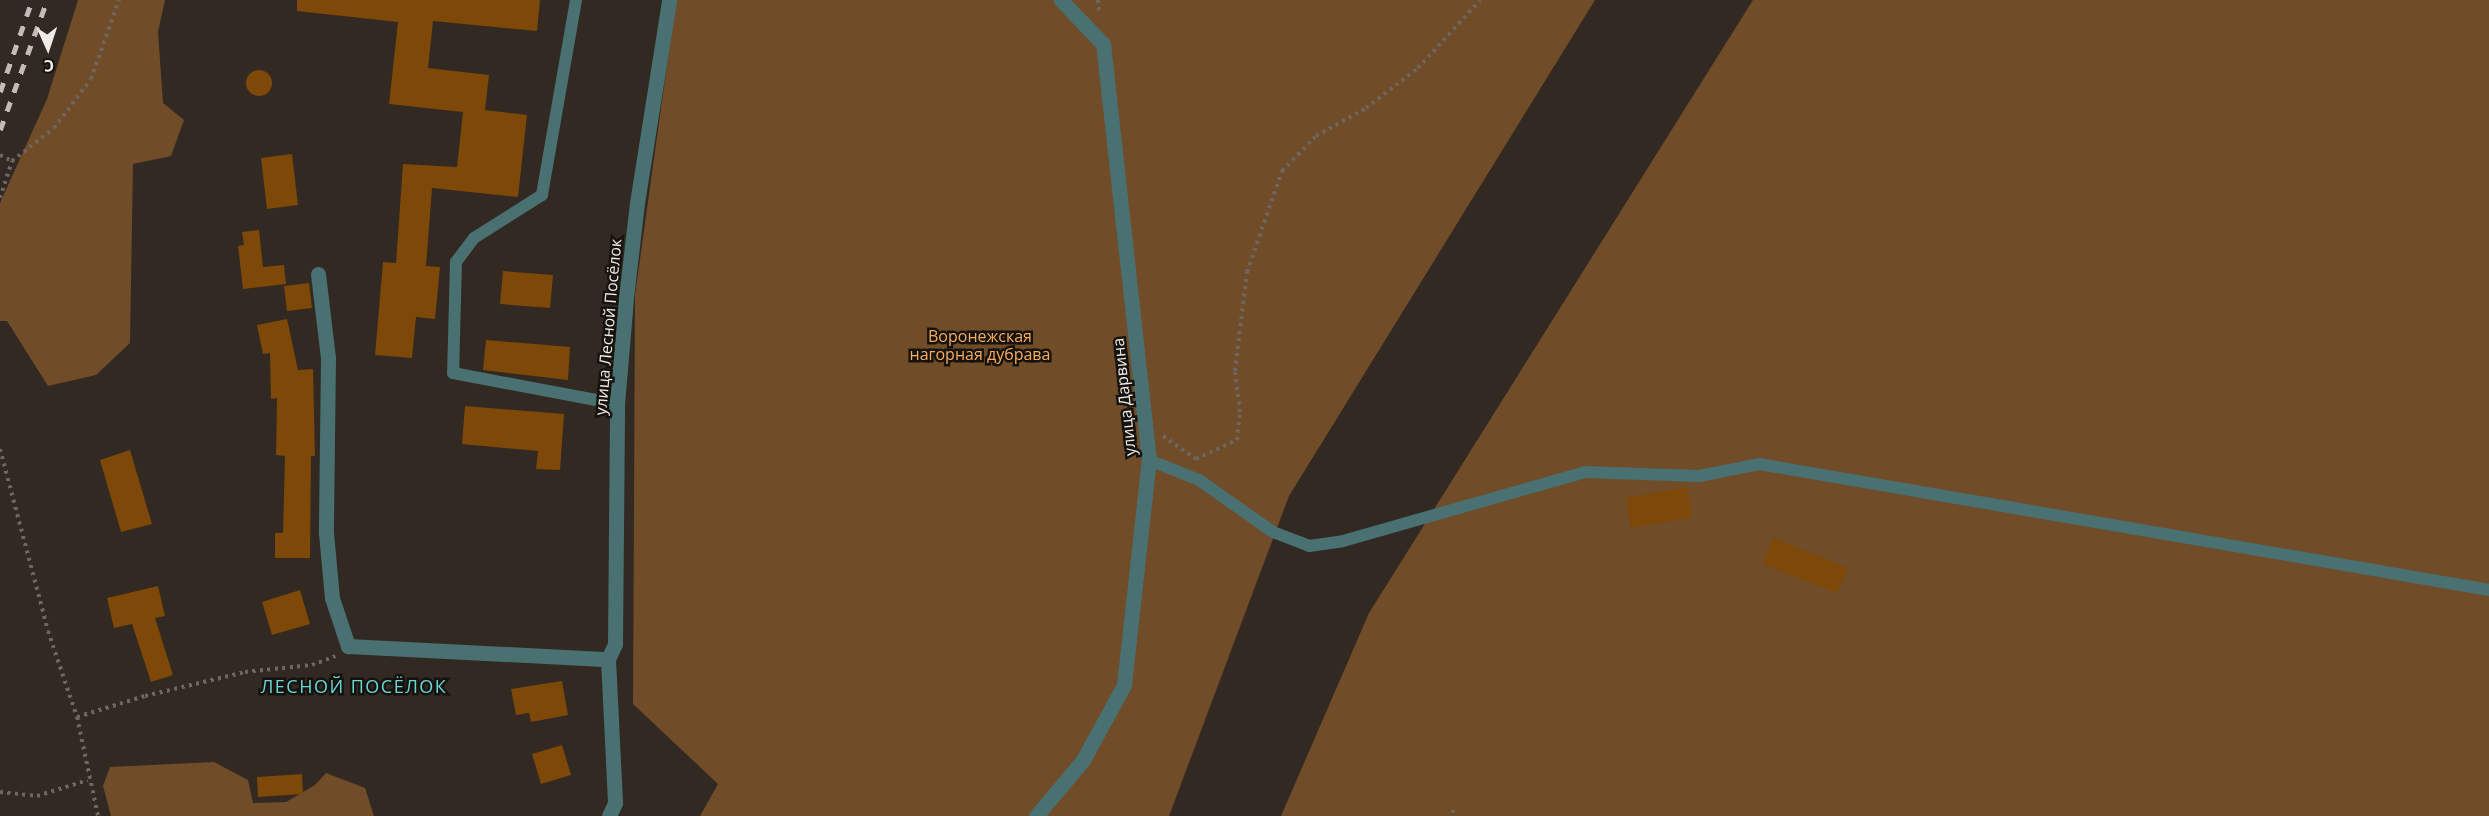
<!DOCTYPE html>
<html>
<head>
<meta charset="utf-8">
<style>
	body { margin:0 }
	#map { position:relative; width:2489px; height:816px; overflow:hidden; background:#312922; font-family:"Open Sans",sans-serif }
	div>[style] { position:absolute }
	.green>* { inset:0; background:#704c28 }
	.building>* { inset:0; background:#7d4808 }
	.round { border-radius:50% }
	.path>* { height:4px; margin-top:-2px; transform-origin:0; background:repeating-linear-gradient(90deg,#6e6660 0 3px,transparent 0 7.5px) }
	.service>* { height:12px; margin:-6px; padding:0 6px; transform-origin:6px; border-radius:6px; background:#497171 }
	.minor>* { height:15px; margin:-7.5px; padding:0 7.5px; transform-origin:7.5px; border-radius:7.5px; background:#497171 }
	.rail>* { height:4.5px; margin-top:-2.25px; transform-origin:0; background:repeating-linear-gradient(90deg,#c2bbb7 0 10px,transparent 0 20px) }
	span { translate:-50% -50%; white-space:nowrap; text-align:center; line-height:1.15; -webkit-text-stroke:5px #16130f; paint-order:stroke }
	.street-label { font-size:16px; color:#f1ebe7 }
	.park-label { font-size:16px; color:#f9ab5f }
	.neighbourhood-label { font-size:18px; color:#68d5d6; letter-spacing:1.5px }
	.north { position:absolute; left:18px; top:18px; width:60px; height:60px; -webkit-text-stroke:4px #16130f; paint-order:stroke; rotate:177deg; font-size:16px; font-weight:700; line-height:24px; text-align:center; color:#f1ebe7 }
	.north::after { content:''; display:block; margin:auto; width:21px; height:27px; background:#f1ebe7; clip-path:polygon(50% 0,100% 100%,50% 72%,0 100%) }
</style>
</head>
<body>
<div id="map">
	<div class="green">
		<div style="clip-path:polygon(78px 0,165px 0,158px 32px,163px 103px,184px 120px,171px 156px,133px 164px,130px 343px,96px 375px,48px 386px,7px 321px,0 321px,0 203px,47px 99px)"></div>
		<div style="clip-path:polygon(676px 0,1595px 0,1289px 496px,1169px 816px,700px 816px,718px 784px,633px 704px,635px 295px)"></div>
		<div style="clip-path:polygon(1753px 0,2489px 0,2489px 816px,1281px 816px,1369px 613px)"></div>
		<div style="clip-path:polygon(214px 762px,248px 780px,253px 803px,286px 802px,315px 785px,326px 773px,365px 788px,374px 816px,111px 816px,103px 786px,110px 767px)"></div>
	</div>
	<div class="building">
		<div style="clip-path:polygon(297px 0,540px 0,537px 31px,433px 21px,428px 68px,489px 75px,485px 110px,527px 115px,518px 197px,432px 188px,426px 266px,440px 267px,435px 319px,416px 317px,412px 358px,375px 355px,383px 262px,396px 263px,403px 164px,457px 167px,463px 112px,389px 104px,398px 22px,297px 11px)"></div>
		<div class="round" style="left:246px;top:70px;width:26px;height:26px"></div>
		<div style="clip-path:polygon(292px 154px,298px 205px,267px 209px,261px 158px)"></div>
		<div style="clip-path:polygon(259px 230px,263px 267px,284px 265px,286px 284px,243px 289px,238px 246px,244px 245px,242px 232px)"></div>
		<div style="clip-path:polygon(503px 271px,553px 275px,550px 308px,500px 304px)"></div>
		<div style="clip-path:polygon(309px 283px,312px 308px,287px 311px,284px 286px)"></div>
		<div style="clip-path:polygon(287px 319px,298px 370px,313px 369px,315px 456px,311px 456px,310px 558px,275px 558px,275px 533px,283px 533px,285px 456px,276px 455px,277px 398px,271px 399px,270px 353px,263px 354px,257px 325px)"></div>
		<div style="clip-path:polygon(486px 340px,570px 347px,568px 380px,483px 370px)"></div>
		<div style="clip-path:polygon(465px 406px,564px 414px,560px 470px,536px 469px,538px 451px,462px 444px)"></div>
		<div style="clip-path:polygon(130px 450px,152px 524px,121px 532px,100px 460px)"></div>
		<div style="clip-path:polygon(1687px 487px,1692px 517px,1631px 528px,1626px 498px)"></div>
		<div style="clip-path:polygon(1773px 538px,1848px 568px,1837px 593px,1763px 564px)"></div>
		<div style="clip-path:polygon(158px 586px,165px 616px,155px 618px,173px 675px,151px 682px,132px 624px,114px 628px,107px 598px)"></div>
		<div style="clip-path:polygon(300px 590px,310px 624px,272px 635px,262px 602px)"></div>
		<div style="clip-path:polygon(562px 681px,568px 715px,531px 722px,529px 713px,516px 715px,511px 689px)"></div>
		<div style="clip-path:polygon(562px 745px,571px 775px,541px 784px,532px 754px)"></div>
		<div style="clip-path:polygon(302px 774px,303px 794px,258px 797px,257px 777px)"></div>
	</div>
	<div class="path">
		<div style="left:1098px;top:0;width:14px;rotate:86deg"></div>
		<div style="left:0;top:155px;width:13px;rotate:27deg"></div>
		<div style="left:0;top:198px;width:39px;rotate:-72deg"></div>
		<div style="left:12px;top:161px;width:53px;rotate:-38.2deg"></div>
		<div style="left:54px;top:128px;width:61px;rotate:-52.9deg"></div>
		<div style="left:91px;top:79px;width:84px;rotate:-70.5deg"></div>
		<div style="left:1163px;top:436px;width:40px;rotate:34.9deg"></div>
		<div style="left:1196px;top:459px;width:45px;rotate:-24.9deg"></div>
		<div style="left:1237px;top:440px;width:28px;rotate:-84deg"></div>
		<div style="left:1240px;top:412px;width:41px;rotate:-97deg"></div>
		<div style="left:1235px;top:371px;width:100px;rotate:-83.1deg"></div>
		<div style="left:1247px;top:272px;width:107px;rotate:-70.9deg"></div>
		<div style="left:1282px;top:171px;width:49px;rotate:-45.8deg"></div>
		<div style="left:1316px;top:136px;width:57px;rotate:-29.2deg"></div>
		<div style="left:1366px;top:108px;width:66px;rotate:-37.6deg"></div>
		<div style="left:1418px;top:68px;width:92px;rotate:-47.6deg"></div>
		<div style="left:0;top:449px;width:188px;rotate:75.2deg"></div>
		<div style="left:48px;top:631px;width:91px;rotate:71.4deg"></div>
		<div style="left:77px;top:717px;width:101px;rotate:78deg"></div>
		<div style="left:77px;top:717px;width:71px;rotate:-17.2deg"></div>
		<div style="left:145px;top:696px;width:103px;rotate:-13.5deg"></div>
		<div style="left:245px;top:672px;width:67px;rotate:-6deg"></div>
		<div style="left:312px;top:665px;width:25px;rotate:-21deg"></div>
		<div style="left:0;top:792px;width:37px;rotate:6deg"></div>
		<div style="left:37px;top:796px;width:53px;rotate:-17.4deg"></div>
		<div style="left:1452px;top:810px;width:7px;rotate:56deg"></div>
	</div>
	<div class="service">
		<div style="left:576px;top:0;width:198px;rotate:99.9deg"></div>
		<div style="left:542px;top:195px;width:80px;rotate:147.7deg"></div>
		<div style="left:474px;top:238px;width:30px;rotate:127deg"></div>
		<div style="left:456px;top:262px;width:111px;rotate:91.5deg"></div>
		<div style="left:453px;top:373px;width:167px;rotate:10.7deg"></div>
		<div style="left:1149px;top:460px;width:54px;rotate:21.8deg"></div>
		<div style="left:1199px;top:480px;width:90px;rotate:35.1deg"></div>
		<div style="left:1273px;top:532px;width:39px;rotate:21deg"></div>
		<div style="left:1309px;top:546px;width:34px;rotate:-8deg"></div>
		<div style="left:1343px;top:541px;width:253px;rotate:-15.9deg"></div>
		<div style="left:1586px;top:472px;width:113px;rotate:2deg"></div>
		<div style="left:1699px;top:476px;width:61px;rotate:-11.3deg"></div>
		<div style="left:1759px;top:464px;width:741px;rotate:9.79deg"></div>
	</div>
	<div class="minor">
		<div style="left:318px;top:274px;width:85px;rotate:83.2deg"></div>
		<div style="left:328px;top:358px;width:175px;rotate:90.7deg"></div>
		<div style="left:326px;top:533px;width:65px;rotate:84.7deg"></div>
		<div style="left:332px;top:598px;width:51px;rotate:71.6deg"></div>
		<div style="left:348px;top:646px;width:260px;rotate:2.9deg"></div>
		<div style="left:608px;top:659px;width:17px;rotate:-65deg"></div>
		<div style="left:615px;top:644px;width:240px;rotate:-89.5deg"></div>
		<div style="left:617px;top:404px;width:106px;rotate:-85.1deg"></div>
		<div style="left:626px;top:298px;width:96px;rotate:-83.4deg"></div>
		<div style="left:637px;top:203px;width:206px;rotate:-81deg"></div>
		<div style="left:608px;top:659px;width:144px;rotate:87.2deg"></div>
		<div style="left:615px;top:803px;width:14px;rotate:115deg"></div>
		<div style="left:1036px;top:816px;width:73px;rotate:-50deg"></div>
		<div style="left:1083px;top:760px;width:85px;rotate:-61.3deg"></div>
		<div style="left:1124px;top:685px;width:226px;rotate:-83.7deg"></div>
		<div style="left:1149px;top:460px;width:419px;rotate:-96.3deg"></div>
		<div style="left:1103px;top:44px;width:61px;rotate:-133.7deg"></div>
	</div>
	<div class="rail">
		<div style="left:0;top:92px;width:97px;rotate:-70.8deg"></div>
		<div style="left:0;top:130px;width:138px;rotate:-70.1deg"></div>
	</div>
	<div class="street-label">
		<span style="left:608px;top:327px;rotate:-85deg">улица Лесной Посёлок</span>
		<span style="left:1124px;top:397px;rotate:-96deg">улица Дарвина</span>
	</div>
	<div class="park-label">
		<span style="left:980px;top:345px">Воронежская<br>нагорная дубрава</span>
	</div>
	<div class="neighbourhood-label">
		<span style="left:354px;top:686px">ЛЕСНОЙ ПОСЁЛОК</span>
	</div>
	<div class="north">С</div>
</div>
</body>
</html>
